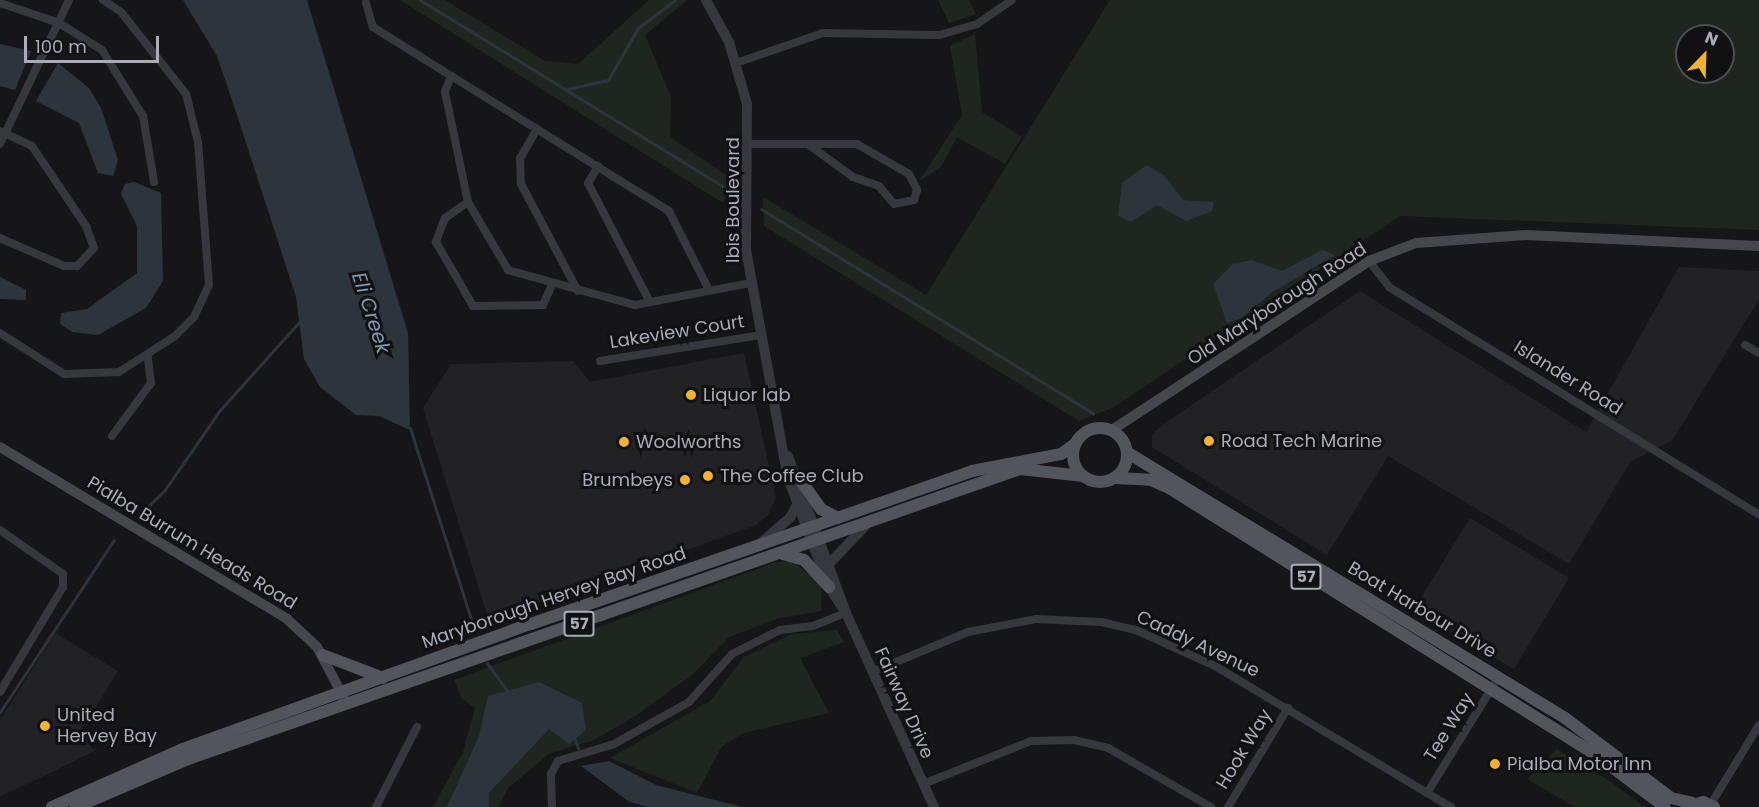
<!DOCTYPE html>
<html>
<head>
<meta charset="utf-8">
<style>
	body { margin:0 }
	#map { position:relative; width:1759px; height:807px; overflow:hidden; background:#161618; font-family:Poppins,sans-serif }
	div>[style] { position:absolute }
	.built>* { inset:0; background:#222225 }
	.green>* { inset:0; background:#1e261f }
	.water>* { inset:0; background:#2c353c }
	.stream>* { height:3px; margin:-1.5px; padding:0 1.5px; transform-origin:1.5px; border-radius:1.5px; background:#2c353c }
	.minor>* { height:8px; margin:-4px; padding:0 4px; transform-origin:4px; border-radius:4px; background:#37383d }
	.tertiary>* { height:10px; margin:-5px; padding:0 5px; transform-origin:5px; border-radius:5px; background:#37383d }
	.secondary>* { height:10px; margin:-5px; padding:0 5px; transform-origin:5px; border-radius:5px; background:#45474d }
	.primary>* { height:12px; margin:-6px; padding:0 6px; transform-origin:6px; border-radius:6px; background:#53555c }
	.primary>.ring { margin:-6px; padding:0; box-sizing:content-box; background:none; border:12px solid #53555c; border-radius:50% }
	.dots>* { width:16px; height:16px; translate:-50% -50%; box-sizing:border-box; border:3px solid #111113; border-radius:50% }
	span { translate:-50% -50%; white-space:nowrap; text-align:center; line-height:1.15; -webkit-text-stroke:6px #111113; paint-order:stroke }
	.shield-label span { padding:2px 4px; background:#111113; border:2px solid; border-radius:4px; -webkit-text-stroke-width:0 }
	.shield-label { font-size:16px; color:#a8adb8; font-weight:700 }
	.street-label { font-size:18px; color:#a8adb8 }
	.poi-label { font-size:18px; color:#a8adb8 }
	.left { translate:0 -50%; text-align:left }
	.right { translate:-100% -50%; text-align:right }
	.water-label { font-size:20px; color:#7f9bb3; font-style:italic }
	.north { position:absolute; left:1675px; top:24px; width:60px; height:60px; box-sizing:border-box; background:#111113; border:2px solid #4d4f55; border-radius:50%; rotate:23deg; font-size:16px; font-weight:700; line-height:24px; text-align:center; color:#a8adb8 }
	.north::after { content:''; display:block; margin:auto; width:21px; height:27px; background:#f2b134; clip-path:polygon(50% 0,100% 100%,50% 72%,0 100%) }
	.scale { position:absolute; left:24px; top:36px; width:135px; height:27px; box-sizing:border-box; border:3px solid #a8adb8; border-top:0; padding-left:8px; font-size:18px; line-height:21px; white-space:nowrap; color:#a8adb8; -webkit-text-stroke:4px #111113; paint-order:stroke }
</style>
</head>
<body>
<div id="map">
	<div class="built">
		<div style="clip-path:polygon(1679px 267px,1759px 271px,1759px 299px,1672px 441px,1631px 461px,1569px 564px,1388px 456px,1327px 555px,1152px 447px,1152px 435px,1162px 425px,1360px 291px,1586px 432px)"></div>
		<div style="clip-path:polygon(744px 353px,776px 498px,768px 515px,756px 525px,489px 621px,423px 408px,451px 364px,573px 361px,590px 382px)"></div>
		<div style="clip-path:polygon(1470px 518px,1569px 578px,1514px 669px,1414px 609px)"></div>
		<div style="clip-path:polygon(55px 633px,118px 671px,82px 729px,95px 751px,0 797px,0 720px)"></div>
	</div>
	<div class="green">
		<div style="clip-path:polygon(400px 0,445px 0,545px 61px,578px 64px,649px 0,687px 0,645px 35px,671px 97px,670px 137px,735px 181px,723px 203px)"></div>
		<div style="clip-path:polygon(938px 0,969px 0,976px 14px,949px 23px)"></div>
		<div style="clip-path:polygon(evenodd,1110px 0,1759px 0,1759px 230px,1400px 216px,1114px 407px,1079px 421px,764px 226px,763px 197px,926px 295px,1110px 0,1687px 36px,1723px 36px,1723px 72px,1687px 72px,1687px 36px)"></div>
		<div style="clip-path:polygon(975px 34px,982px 112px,1022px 137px,1005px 164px,957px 137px,941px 167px,919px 181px,962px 115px,950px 46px)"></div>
		<div style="clip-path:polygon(793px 561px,822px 586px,821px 611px,779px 618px,729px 637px,693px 674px,637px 715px,594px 740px,549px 754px,508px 788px,498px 807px,433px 807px,463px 752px,475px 708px,462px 699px,454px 680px,776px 562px)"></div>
		<div style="clip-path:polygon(837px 630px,844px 642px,800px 658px,829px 713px,744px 733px,722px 746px,697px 793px,610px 758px,710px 701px,744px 657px,791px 634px)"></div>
		<div style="clip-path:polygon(1557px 749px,1611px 782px,1645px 807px,1575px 807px,1527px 779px)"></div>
	</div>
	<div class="water">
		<div style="clip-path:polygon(183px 0,307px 0,408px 333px,410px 430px,379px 416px,356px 415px,320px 387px,304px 359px,296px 297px,237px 115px,217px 56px)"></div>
		<div style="clip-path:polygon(0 44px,31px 51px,15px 90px,0 86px)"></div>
		<div style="clip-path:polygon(58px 63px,89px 88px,101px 108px,118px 160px,113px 176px,98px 173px,79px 123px,36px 101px)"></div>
		<div style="clip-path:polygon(1147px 165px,1164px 175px,1183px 200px,1214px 202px,1212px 211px,1186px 221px,1157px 205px,1131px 222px,1118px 216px,1122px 183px)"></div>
		<div style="clip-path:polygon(134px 182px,161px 193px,163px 281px,146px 308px,98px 335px,72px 332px,60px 324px,61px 313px,87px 309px,137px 273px,137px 226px,121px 194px,125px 184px)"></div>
		<div style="clip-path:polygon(1322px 250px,1335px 255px,1271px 293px,1242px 318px,1227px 323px,1213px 284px,1233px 264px,1251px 260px,1282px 271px)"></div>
		<div style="clip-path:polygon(0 277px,26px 290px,26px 300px,0 299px)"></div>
		<div style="clip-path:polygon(539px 682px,582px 703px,586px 730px,569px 744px,549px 729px,489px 793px,489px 807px,447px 807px,479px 736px,488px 696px)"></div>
		<div style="clip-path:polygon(609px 761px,656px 785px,742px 807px,647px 807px,628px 801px,581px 766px)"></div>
	</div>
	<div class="stream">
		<div style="left:420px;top:0;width:365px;rotate:31.6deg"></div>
		<div style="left:567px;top:89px;width:42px;rotate:-12.4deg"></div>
		<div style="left:608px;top:80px;width:60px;rotate:-60deg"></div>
		<div style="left:638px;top:28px;width:46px;rotate:-37.1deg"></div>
		<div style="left:761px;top:209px;width:390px;rotate:31.6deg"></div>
		<div style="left:410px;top:428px;width:208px;rotate:72.3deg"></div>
		<div style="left:140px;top:514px;width:33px;rotate:-44deg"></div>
		<div style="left:164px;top:491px;width:98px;rotate:-55.3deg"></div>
		<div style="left:220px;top:410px;width:118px;rotate:-48.1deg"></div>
		<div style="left:487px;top:663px;width:37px;rotate:54deg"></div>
		<div style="left:0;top:712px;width:206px;rotate:-56.5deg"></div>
		<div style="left:574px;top:737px;width:12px;rotate:70deg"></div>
	</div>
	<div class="minor">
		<div style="left:0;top:3px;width:62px;rotate:18.7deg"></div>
		<div style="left:59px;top:23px;width:51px;rotate:32.1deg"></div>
		<div style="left:102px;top:50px;width:78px;rotate:58.2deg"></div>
		<div style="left:143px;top:116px;width:67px;rotate:80.5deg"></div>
		<div style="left:366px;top:3px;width:25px;rotate:74deg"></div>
		<div style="left:373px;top:27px;width:92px;rotate:32.1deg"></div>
		<div style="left:736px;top:63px;width:92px;rotate:-19deg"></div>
		<div style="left:823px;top:33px;width:116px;rotate:1deg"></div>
		<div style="left:939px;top:35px;width:40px;rotate:-16deg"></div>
		<div style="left:977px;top:24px;width:42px;rotate:-34.4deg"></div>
		<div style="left:537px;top:129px;width:34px;rotate:120deg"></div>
		<div style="left:520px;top:158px;width:26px;rotate:88deg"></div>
		<div style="left:521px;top:184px;width:121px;rotate:62deg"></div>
		<div style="left:0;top:131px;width:35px;rotate:25deg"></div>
		<div style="left:32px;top:146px;width:97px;rotate:56deg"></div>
		<div style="left:86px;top:226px;width:23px;rotate:70deg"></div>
		<div style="left:94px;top:248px;width:25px;rotate:133deg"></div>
		<div style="left:77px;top:266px;width:13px;rotate:180deg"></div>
		<div style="left:64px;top:266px;width:70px;rotate:-156.4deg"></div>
		<div style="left:0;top:144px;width:160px;rotate:-64.4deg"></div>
		<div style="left:751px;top:144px;width:106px"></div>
		<div style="left:857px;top:144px;width:60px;rotate:30deg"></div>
		<div style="left:909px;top:174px;width:18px;rotate:63deg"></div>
		<div style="left:917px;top:190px;width:10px;rotate:107deg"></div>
		<div style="left:914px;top:200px;width:20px;rotate:169deg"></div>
		<div style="left:894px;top:204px;width:23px;rotate:-130deg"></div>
		<div style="left:879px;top:186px;width:28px;rotate:-161deg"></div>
		<div style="left:853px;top:177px;width:54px;rotate:-144deg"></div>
		<div style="left:598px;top:166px;width:20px;rotate:120deg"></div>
		<div style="left:588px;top:183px;width:134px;rotate:62.5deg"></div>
		<div style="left:468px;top:202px;width:28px;rotate:145deg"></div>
		<div style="left:445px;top:218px;width:26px;rotate:111deg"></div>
		<div style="left:436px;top:242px;width:74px;rotate:60deg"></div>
		<div style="left:473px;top:306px;width:70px;rotate:-0.8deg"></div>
		<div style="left:543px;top:305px;width:22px;rotate:-66deg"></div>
		<div style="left:1369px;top:261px;width:33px;rotate:52deg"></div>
		<div style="left:1389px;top:287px;width:435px;rotate:31.6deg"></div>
		<div style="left:709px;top:290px;width:89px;rotate:-116.9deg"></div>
		<div style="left:669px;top:211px;width:256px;rotate:-148.2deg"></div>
		<div style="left:451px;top:76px;width:17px;rotate:111deg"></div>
		<div style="left:445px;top:92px;width:112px;rotate:78.2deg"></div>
		<div style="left:468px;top:202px;width:79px;rotate:59.5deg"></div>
		<div style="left:508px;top:270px;width:132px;rotate:15.4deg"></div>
		<div style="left:635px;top:305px;width:117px;rotate:-10.8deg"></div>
		<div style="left:0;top:333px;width:76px;rotate:32.6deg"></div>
		<div style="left:64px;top:374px;width:55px;rotate:-2.1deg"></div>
		<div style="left:119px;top:372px;width:67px;rotate:-32.7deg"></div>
		<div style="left:175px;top:336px;width:27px;rotate:-45deg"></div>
		<div style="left:194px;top:317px;width:35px;rotate:-65deg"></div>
		<div style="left:209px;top:285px;width:143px;rotate:-94.4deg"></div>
		<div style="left:198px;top:142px;width:49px;rotate:-104deg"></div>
		<div style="left:186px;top:94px;width:105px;rotate:-128.4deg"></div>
		<div style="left:121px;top:12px;width:22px;rotate:-146deg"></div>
		<div style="left:1745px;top:345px;width:16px;rotate:30deg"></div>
		<div style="left:600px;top:361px;width:162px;rotate:-9.2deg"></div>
		<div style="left:112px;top:436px;width:66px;rotate:-53.7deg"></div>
		<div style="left:151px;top:383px;width:26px;rotate:-97deg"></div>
		<div style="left:0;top:530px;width:77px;rotate:34.9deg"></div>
		<div style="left:63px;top:574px;width:13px;rotate:90deg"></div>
		<div style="left:63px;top:587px;width:122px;rotate:121deg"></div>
		<div style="left:872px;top:672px;width:104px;rotate:-22.6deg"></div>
		<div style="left:968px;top:632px;width:69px;rotate:-10.8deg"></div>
		<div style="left:1036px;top:619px;width:65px;rotate:2.6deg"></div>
		<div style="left:1101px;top:622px;width:36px;rotate:13deg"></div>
		<div style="left:1136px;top:630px;width:87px;rotate:24.5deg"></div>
		<div style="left:1215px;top:666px;width:275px;rotate:30.9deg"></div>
		<div style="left:923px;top:784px;width:116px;rotate:-21.7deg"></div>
		<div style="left:1031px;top:741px;width:43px;rotate:-1.3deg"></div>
		<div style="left:1074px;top:740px;width:35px;rotate:13deg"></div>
		<div style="left:1108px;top:748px;width:119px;rotate:29.8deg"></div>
		<div style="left:1427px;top:793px;width:135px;rotate:-58.3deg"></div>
		<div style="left:1711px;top:804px;width:92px;rotate:-58.7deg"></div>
		<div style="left:376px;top:807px;width:90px;rotate:-62.9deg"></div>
		<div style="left:552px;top:807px;width:33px;rotate:-92deg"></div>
		<div style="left:551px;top:774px;width:15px;rotate:-62deg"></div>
		<div style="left:558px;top:761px;width:59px;rotate:-16.9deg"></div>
		<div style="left:614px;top:744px;width:86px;rotate:-29.2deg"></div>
		<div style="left:689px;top:702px;width:64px;rotate:-48.1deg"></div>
		<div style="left:732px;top:654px;width:54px;rotate:-26.6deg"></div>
		<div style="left:780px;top:630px;width:33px;rotate:-7deg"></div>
		<div style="left:813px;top:626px;width:35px;rotate:-22deg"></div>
		<div style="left:1228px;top:807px;width:116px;rotate:-58.8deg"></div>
	</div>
	<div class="tertiary">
		<div style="left:706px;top:0;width:48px;rotate:61.3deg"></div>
		<div style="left:729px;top:42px;width:65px;rotate:73.8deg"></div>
		<div style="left:747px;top:104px;width:146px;rotate:90.4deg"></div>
		<div style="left:746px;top:250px;width:232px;rotate:79.6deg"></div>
		<div style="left:788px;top:478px;width:116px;rotate:69.4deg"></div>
		<div style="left:829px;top:587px;width:31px;rotate:57deg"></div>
		<div style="left:788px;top:456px;width:167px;rotate:69.7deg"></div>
		<div style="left:846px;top:613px;width:213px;rotate:65.6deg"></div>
		<div style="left:762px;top:542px;width:37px;rotate:-41deg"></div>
		<div style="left:790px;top:518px;width:15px;rotate:-62deg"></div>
		<div style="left:829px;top:564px;width:54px;rotate:-46.5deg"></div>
	</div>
	<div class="secondary">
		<div style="left:1112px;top:430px;width:308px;rotate:-33.3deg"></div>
		<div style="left:1369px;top:261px;width:50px;rotate:-21deg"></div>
		<div style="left:1416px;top:243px;width:110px;rotate:-4.2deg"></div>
		<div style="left:1526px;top:235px;width:233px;rotate:2.7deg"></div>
		<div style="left:0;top:447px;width:335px;rotate:30.9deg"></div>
		<div style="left:287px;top:619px;width:41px;rotate:43deg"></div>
		<div style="left:317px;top:647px;width:58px;rotate:62.1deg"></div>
	</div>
	<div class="primary">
		<div class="ring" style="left:1073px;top:428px;width:42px;height:42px"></div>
		<div style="left:1128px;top:453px;width:511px;rotate:31.23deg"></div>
		<div style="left:1565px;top:718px;width:133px;rotate:37deg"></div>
		<div style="left:1671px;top:798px;width:22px;rotate:13deg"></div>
		<div style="left:797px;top:475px;width:42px;rotate:54.8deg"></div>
		<div style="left:821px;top:509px;width:19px;rotate:28deg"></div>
		<div style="left:1116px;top:478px;width:35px;rotate:3deg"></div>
		<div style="left:1151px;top:480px;width:20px;rotate:24deg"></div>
		<div style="left:1169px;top:488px;width:499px;rotate:32deg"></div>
		<div style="left:1592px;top:752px;width:91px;rotate:37deg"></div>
		<div style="left:783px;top:554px;width:22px;rotate:16deg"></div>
		<div style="left:804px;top:560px;width:37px;rotate:47deg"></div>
		<div style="left:323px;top:655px;width:64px;rotate:21deg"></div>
		<div style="left:52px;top:807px;width:143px;rotate:-23.9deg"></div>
		<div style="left:183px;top:749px;width:370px;rotate:-19.8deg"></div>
		<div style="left:531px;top:624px;width:467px;rotate:-19.1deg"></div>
		<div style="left:972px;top:471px;width:91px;rotate:-10.8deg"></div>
		<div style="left:1061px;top:454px;width:17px;rotate:-36deg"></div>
		<div style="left:76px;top:807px;width:122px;rotate:-23.2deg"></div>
		<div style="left:188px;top:759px;width:881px;rotate:-19.22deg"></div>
		<div style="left:1020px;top:469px;width:62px;rotate:6.4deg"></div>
		<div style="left:1687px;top:807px;width:17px;rotate:-17deg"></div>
		<div style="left:1703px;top:802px;width:12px;rotate:24deg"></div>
	</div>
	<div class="dots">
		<div style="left:691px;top:395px;background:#f2b134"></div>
		<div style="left:1209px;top:441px;background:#f2b134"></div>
		<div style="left:624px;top:442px;background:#f2b134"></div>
		<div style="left:708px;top:476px;background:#f2b134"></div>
		<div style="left:685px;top:480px;background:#f2b134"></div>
		<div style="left:45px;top:726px;background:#f2b134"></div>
		<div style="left:1495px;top:764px;background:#f2b134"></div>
	</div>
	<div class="shield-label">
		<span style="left:1306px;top:577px">57</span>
		<span style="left:579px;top:624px">57</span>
	</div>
	<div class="street-label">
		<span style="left:733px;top:200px;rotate:-90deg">Ibis Boulevard</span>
		<span style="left:1277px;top:304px;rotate:-33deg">Old Maryborough Road</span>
		<span style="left:677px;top:332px;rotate:-9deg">Lakeview Court</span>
		<span style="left:1568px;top:378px;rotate:32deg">Islander Road</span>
		<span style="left:192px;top:543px;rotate:31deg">Pialba Burrum Heads Road</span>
		<span style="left:554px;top:598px;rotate:-19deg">Maryborough Hervey Bay Road</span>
		<span style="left:1422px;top:610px;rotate:31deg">Boat Harbour Drive</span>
		<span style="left:1198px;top:644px;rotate:25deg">Caddy Avenue</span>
		<span style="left:904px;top:703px;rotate:66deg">Fairway Drive</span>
		<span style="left:1449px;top:727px;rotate:-58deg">Tee Way</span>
		<span style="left:1244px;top:749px;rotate:-59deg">Hook Way</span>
	</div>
	<div class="poi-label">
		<span class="left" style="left:703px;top:395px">Liquor lab</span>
		<span class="left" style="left:1221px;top:441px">Road Tech Marine</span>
		<span class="left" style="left:636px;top:442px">Woolworths</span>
		<span class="left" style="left:720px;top:476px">The Coffee Club</span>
		<span class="right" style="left:673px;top:480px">Brumbeys</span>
		<span class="left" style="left:57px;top:726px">United<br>Hervey Bay</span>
		<span class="left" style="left:1507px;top:764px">Pialba Motor Inn</span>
	</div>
	<div class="water-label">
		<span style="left:371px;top:313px;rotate:72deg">Eli Creek</span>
	</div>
	<div class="north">N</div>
	<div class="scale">100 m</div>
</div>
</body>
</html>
